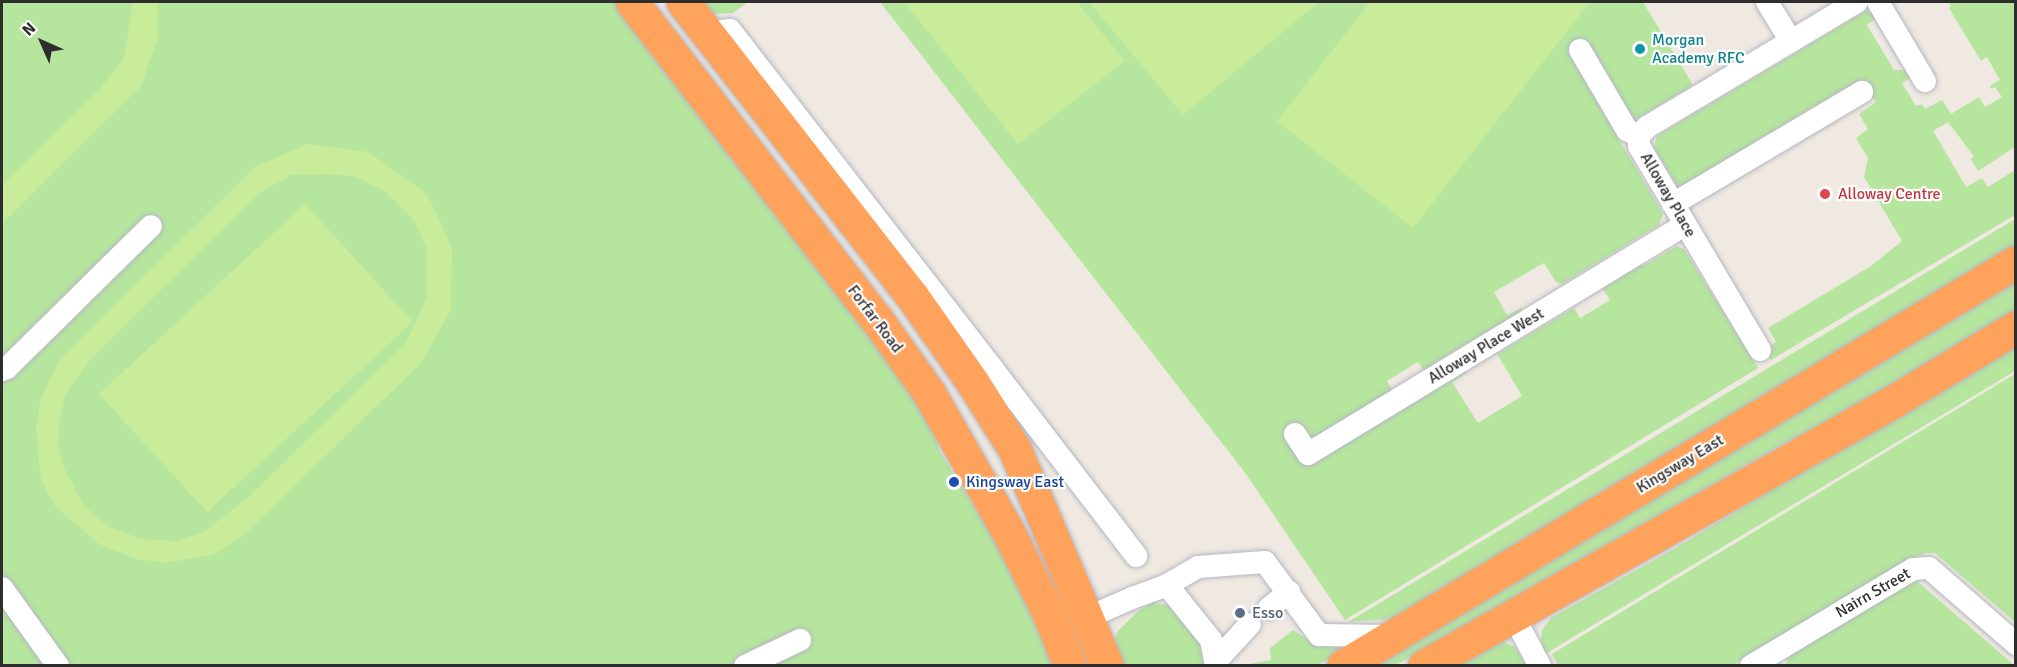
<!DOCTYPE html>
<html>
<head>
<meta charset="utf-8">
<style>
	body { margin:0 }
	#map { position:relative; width:2017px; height:667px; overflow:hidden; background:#efe9e1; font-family:Signika,sans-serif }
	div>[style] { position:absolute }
	.green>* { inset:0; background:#b6e59e }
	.pitch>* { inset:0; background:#c9ec9a }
	.roads { filter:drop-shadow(0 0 2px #b4b7c1) drop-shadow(0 0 2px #b4b7c1) }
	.minor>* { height:22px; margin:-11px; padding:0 11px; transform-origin:11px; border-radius:11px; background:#fff }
	.highway>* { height:33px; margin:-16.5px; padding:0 16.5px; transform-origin:16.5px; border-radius:16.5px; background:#ffa35c }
	.dots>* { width:16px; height:16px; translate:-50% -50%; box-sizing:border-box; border:3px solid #fff; border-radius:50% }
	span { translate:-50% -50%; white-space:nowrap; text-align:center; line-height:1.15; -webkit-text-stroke:4.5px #fff; paint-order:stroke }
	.culture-label { font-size:16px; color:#0d838f }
	.left { translate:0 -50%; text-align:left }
	.health-label { font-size:16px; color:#be3a42 }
	.street-label { font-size:16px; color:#2e2e2e }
	.transit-label { font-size:16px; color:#164399 }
	.service-label { font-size:16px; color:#4e5e75 }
	.frame { position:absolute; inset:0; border:3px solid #2e2e2e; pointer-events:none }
	.north { position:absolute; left:12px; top:12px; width:60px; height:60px; -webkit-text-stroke:4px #fff; paint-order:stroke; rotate:315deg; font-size:16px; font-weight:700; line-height:24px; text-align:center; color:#2e2e2e }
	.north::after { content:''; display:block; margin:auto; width:21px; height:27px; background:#2e2e2e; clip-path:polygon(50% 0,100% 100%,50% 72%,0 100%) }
</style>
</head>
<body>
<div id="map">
	<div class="green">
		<div style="clip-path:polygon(2px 2px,617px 2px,866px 324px,935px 426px,939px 450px,979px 515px,1001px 540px,1057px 665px,2px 665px)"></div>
		<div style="clip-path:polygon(700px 2px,748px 2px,733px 13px,710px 14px)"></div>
		<div style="clip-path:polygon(880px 2px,1643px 2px,1693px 85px,1630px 123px,1619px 139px,1663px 214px,1659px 225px,1562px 284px,1556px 282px,1544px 263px,1540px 265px,1494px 292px,1507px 315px,1521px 308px,1524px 313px,1425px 372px,1418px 362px,1387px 381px,1393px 392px,1310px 442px,1287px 438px,1303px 465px,1464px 368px,1467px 373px,1452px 382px,1478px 423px,1522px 396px,1497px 354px,1574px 308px,1580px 318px,1610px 300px,1601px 286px,1640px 262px,1643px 266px,1677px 246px,1684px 249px,1758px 368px,1345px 620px,1246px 474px)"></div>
		<div style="clip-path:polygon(1949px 2px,2015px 2px,2015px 147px,1978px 171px,1971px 159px,1974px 157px,1970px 151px,1948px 122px,1933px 131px,1966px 187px,1982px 178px,1988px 187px,2015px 170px,2015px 215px,1771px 360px,1765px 350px,1776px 342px,1768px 328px,1871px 266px,1902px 241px,1864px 177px,1868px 158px,1856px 138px,1868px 129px,1859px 114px,1876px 102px,1863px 82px,1680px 191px,1654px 147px,1657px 136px,1867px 10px,1878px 17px,1867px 25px,1894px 70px,1904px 70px,1912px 77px,1902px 83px,1916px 106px,1922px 104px,1925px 109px,1942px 100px,1951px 114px,1979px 97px,1985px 107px,2002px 97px,1995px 87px,1991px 89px,1990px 86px,2000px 80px,1987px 57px,1981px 61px,1949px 8px,1951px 6px)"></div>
		<div style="clip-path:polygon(2015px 219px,2015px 251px,1405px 618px,1348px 622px)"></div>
		<div style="clip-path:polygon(2015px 277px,2015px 316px,1842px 420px,1788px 441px,1396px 665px,1364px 666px)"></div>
		<div style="clip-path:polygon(2015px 343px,2015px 371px,1545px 654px,1541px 640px,1542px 630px,1551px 618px,1679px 546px)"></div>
		<div style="clip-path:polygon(2015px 374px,2015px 622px,1935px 553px,1926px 553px,1900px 565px,1733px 665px,1558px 665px,1552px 654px)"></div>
		<div style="clip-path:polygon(1908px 581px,1918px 582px,2014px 665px,1786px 666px,1788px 653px)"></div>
		<div style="clip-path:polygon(1153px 603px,1169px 605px,1205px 646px,1208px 665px,1125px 665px,1114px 640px,1118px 631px,1139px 610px)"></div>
		<div style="clip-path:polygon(1293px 630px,1314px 644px,1336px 648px,1361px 643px,1318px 665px,1240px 666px,1271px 660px,1270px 648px)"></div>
		<div style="clip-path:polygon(1502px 641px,1515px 647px,1526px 665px,1460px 665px)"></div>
	</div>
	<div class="pitch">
		<div style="clip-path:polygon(133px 2px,158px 2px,158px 38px,141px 86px,2px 223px,2px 185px,99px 90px,124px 58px)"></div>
		<div style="clip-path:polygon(904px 2px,1077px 2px,1125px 61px,1018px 144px)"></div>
		<div style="clip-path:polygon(1089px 2px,1319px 2px,1183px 115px)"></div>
		<div style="clip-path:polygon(1370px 2px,1590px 2px,1413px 228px,1277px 121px)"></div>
		<div style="clip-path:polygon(evenodd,307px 144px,368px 152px,422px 190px,430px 200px,452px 248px,451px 310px,420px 364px,244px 535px,213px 555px,165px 563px,136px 559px,99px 544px,55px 506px,41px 480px,36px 429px,41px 397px,60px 359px,255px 167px,307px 144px,324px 174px,354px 176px,384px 191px,414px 220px,426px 247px,426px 299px,406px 343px,245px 500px,205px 531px,177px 541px,141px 539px,109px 527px,84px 506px,64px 468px,58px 445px,59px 424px,65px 395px,90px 360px,258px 194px,291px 175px,324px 174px)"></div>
		<div style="clip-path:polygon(305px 204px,413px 322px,207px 512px,99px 394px)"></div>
	</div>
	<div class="roads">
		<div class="minor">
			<div style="left:1767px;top:2px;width:46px;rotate:58.4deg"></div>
			<div style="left:1878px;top:2px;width:92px;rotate:59.3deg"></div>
			<div style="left:708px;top:33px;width:22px;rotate:-8deg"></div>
			<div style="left:730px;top:30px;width:428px;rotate:52.2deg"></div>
			<div style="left:992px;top:368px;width:24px;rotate:142deg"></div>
			<div style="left:1580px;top:50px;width:93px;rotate:59.6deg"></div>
			<div style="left:1627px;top:130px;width:13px;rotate:27deg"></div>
			<div style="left:1673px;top:204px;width:220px;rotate:-30.7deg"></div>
			<div style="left:1760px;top:350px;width:237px;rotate:-120.7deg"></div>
			<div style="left:1639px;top:146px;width:10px;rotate:-90deg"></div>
			<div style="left:1639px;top:136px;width:12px;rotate:-48deg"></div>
			<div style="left:1647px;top:127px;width:244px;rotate:-30.8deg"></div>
			<div style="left:992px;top:368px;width:237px;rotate:52.5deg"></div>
			<div style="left:2px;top:370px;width:5px;rotate:-22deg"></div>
			<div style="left:7px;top:368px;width:202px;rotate:-44.6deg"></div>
			<div style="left:1295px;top:434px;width:24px;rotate:57deg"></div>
			<div style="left:1308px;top:454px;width:441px;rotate:-31.3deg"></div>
			<div style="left:1167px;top:585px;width:36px;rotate:-30deg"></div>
			<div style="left:1198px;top:567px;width:67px;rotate:-4.3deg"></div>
			<div style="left:1265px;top:562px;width:91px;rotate:53.5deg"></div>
			<div style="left:1319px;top:635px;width:72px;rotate:0.8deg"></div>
			<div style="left:2px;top:588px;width:96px;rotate:54.3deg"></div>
			<div style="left:1269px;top:608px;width:26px;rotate:-39deg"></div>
			<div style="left:1513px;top:615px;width:58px;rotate:62.1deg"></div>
			<div style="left:1089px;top:617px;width:47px;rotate:-23.8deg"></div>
			<div style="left:1132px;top:598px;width:37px;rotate:-20deg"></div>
			<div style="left:1167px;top:585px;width:70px;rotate:51.3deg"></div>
			<div style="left:1211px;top:640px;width:26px;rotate:79deg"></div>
			<div style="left:1216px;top:661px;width:50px;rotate:-47.4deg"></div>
			<div style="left:745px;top:666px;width:61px;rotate:-25.3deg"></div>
			<div style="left:1751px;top:666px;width:189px;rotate:-30.9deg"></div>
			<div style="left:1913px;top:569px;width:16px;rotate:-4deg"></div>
			<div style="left:1929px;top:568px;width:116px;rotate:41.1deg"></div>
		</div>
		<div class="highway">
			<div style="left:632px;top:2px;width:398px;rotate:52.4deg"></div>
			<div style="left:875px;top:317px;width:93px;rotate:54.6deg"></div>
			<div style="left:929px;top:393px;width:161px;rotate:60.3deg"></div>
			<div style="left:1009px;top:533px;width:88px;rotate:63.7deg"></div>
			<div style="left:1048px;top:612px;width:58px;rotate:67.8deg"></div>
			<div style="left:683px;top:2px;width:373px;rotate:52.1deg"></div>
			<div style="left:912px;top:296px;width:106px;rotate:55deg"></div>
			<div style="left:973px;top:383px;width:79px;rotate:57.9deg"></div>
			<div style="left:1015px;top:450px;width:235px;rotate:66.9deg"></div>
			<div style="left:1343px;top:666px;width:785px;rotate:-30.98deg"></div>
			<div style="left:1424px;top:666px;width:540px;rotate:-29.42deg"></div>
			<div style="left:1894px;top:401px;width:143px;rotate:-31.2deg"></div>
		</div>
	</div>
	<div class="dots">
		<div style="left:1640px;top:49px;background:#0f9aa8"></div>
		<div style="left:1825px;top:194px;background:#e0444e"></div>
		<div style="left:954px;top:482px;background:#1a4fb4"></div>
		<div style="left:1240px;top:613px;background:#5c6f8a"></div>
	</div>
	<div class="culture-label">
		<span class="left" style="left:1652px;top:49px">Morgan<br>Academy RFC</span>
	</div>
	<div class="health-label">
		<span class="left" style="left:1838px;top:194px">Alloway Centre</span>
	</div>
	<div class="street-label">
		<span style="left:1668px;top:195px;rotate:60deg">Alloway Place</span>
		<span style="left:875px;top:319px;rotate:53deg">Forfar Road</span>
		<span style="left:1486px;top:346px;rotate:-31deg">Alloway Place West</span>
		<span style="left:1680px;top:464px;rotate:-31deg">Kingsway East</span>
		<span style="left:1873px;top:593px;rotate:-30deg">Nairn Street</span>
	</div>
	<div class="transit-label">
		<span class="left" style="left:966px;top:482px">Kingsway East</span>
	</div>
	<div class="service-label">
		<span class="left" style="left:1252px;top:613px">Esso</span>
	</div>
	<div class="frame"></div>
	<div class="north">N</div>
</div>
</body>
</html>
